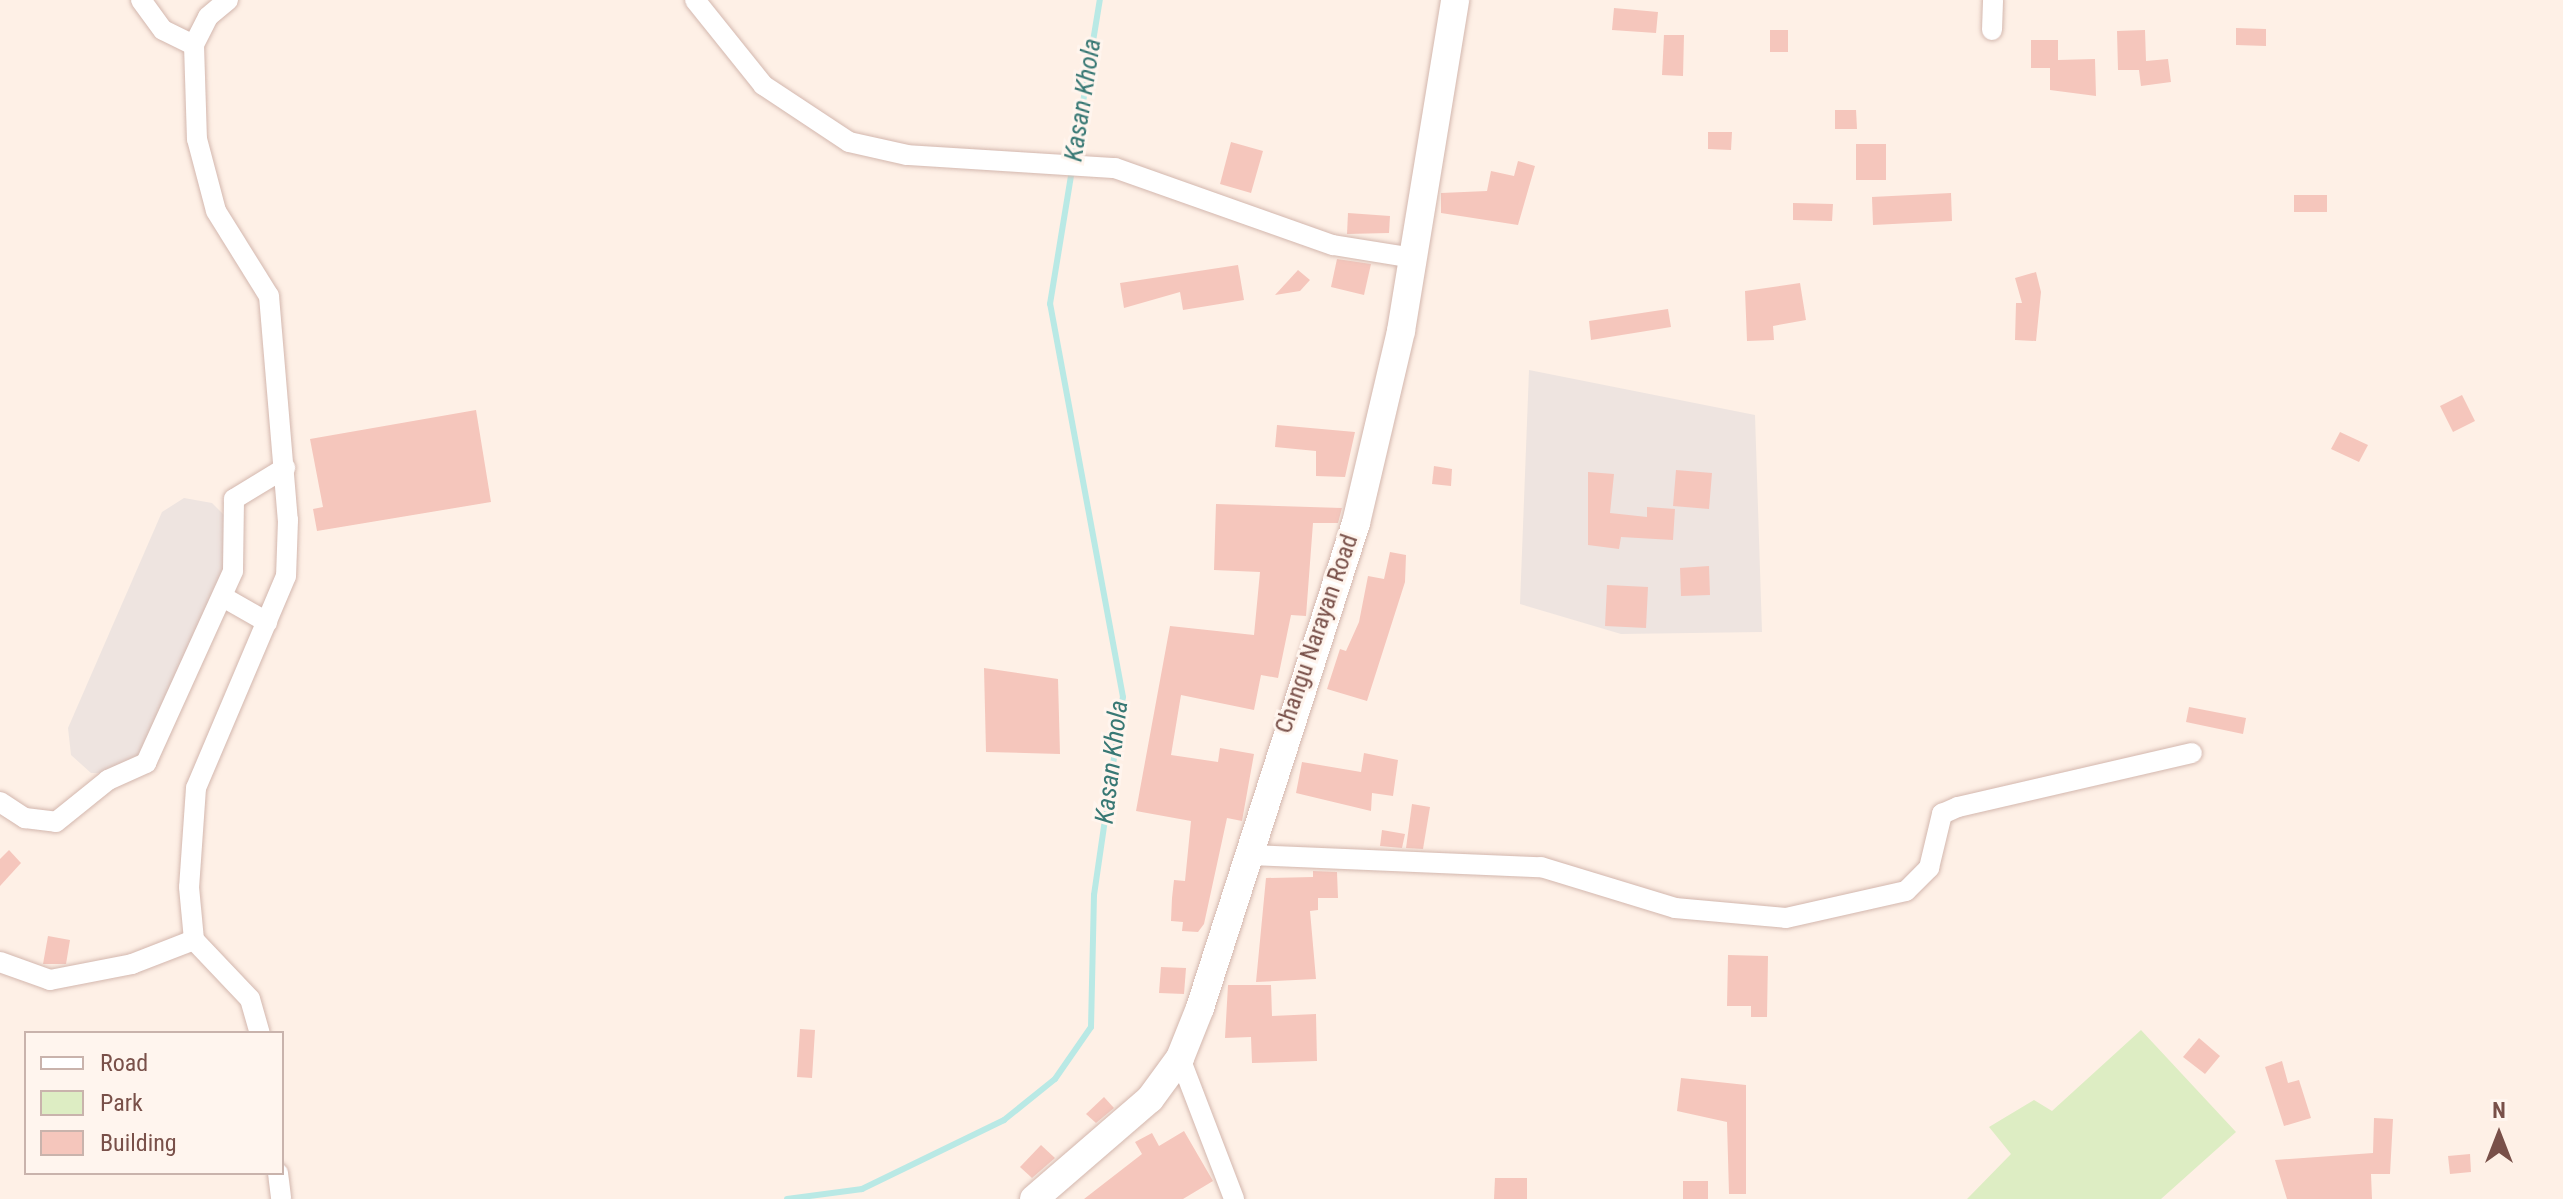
<!DOCTYPE html>
<html>
<head>
<meta charset="utf-8">
<style>
	body { margin:0 }
	#map { position:relative; width:2563px; height:1199px; overflow:hidden; background:#fef0e6; font-family:"Roboto Condensed",sans-serif }
	div>[style] { position:absolute }
	.industrial>* { inset:0; background:#eee4e0 }
	.green>* { inset:0; background:#ddedc3 }
	.stream>* { height:6px; margin:-3px; padding:0 3px; transform-origin:3px; border-radius:3px; background:#b9e9e5 }
	.building>* { inset:0; background:#f5c6bc }
	.roads { filter:drop-shadow(0 0 2px #d3b7ae) drop-shadow(0 0 2px #d3b7ae) }
	.minor>* { height:20px; margin:-10px; padding:0 10px; transform-origin:10px; border-radius:10px; background:#fff }
	.secondary>* { height:28px; margin:-14px; padding:0 14px; transform-origin:14px; border-radius:14px; background:#fff }
	span { translate:-50% -50%; white-space:nowrap; text-align:center; line-height:1.15; -webkit-text-stroke:6px #fff5ee; paint-order:stroke }
	.street-label { font-size:24px; color:#795049 }
	.water-label { font-size:26px; color:#387874; font-style:italic }
	.legend { position:absolute; left:24px; top:1031px; width:260px; height:144px; box-sizing:border-box; background:#fff5ee; border:2px solid #c9b3ac; margin:0; padding:10px 14px; list-style:none; font-size:24px; color:#795049 }
	.legend li { display:flex; align-items:center; gap:16px; height:40px }
	.legend b { width:40px; border:2px solid #c9b3ac }
	.north { position:absolute; left:2459px; top:1095px; width:80px; height:80px; -webkit-text-stroke:6px #fff5ee; paint-order:stroke; rotate:0deg; font-size:22px; font-weight:700; line-height:32px; text-align:center; color:#795049 }
	.north::after { content:''; display:block; margin:auto; width:28px; height:36px; background:#795049; clip-path:polygon(50% 0,100% 100%,50% 72%,0 100%) }
</style>
</head>
<body>
<div id="map">
	<div class="industrial">
		<div style="clip-path:polygon(1529px 370px,1755px 415px,1762px 632px,1621px 634px,1520px 604px)"></div>
		<div style="clip-path:polygon(184px 498px,212px 503px,228px 519px,236px 544px,141px 760px,117px 773px,91px 773px,71px 755px,68px 728px,162px 512px)"></div>
	</div>
	<div class="green">
		<div style="clip-path:polygon(2141px 1030px,2236px 1132px,2161px 1199px,1967px 1199px,2011px 1154px,1989px 1127px,2034px 1100px,2052px 1111px)"></div>
	</div>
	<div class="stream">
		<div style="left:787px;top:1199px;width:76px;rotate:-7.6deg"></div>
		<div style="left:862px;top:1189px;width:158px;rotate:-25.9deg"></div>
		<div style="left:1004px;top:1120px;width:65px;rotate:-38.8deg"></div>
		<div style="left:1055px;top:1079px;width:63px;rotate:-55.3deg"></div>
		<div style="left:1091px;top:1027px;width:132px;rotate:-88.7deg"></div>
		<div style="left:1094px;top:895px;width:200px;rotate:-81.7deg"></div>
		<div style="left:1123px;top:697px;width:400px;rotate:-100.5deg"></div>
		<div style="left:1050px;top:304px;width:308px;rotate:-80.7deg"></div>
	</div>
	<div class="building">
		<div style="clip-path:polygon(1614px 8px,1658px 12px,1656px 33px,1612px 30px)"></div>
		<div style="clip-path:polygon(2236px 28px,2266px 29px,2266px 46px,2236px 45px)"></div>
		<div style="clip-path:polygon(1770px 30px,1788px 30px,1788px 52px,1770px 52px)"></div>
		<div style="clip-path:polygon(2145px 30px,2146px 61px,2168px 59px,2171px 82px,2141px 86px,2139px 70px,2118px 70px,2117px 31px)"></div>
		<div style="clip-path:polygon(1664px 35px,1684px 35px,1683px 76px,1662px 75px)"></div>
		<div style="clip-path:polygon(2031px 40px,2058px 40px,2058px 60px,2095px 59px,2096px 96px,2050px 90px,2050px 68px,2031px 68px)"></div>
		<div style="clip-path:polygon(1835px 110px,1856px 110px,1857px 129px,1835px 129px)"></div>
		<div style="clip-path:polygon(1708px 132px,1732px 132px,1731px 150px,1708px 149px)"></div>
		<div style="clip-path:polygon(1231px 142px,1263px 151px,1251px 193px,1220px 184px)"></div>
		<div style="clip-path:polygon(1856px 144px,1886px 144px,1886px 180px,1856px 180px)"></div>
		<div style="clip-path:polygon(1518px 161px,1535px 166px,1518px 225px,1441px 213px,1441px 193px,1487px 191px,1491px 171px,1514px 176px)"></div>
		<div style="clip-path:polygon(1951px 193px,1952px 221px,1873px 225px,1872px 197px)"></div>
		<div style="clip-path:polygon(2294px 195px,2327px 195px,2327px 212px,2294px 212px)"></div>
		<div style="clip-path:polygon(1793px 203px,1833px 204px,1832px 221px,1793px 220px)"></div>
		<div style="clip-path:polygon(1348px 213px,1390px 216px,1389px 233px,1347px 234px)"></div>
		<div style="clip-path:polygon(1337px 259px,1371px 264px,1364px 295px,1331px 287px)"></div>
		<div style="clip-path:polygon(1238px 265px,1244px 300px,1183px 310px,1180px 292px,1124px 308px,1120px 283px)"></div>
		<div style="clip-path:polygon(1298px 270px,1310px 280px,1300px 291px,1275px 295px)"></div>
		<div style="clip-path:polygon(2036px 272px,2041px 292px,2036px 341px,2015px 340px,2016px 303px,2022px 303px,2015px 278px)"></div>
		<div style="clip-path:polygon(1800px 283px,1806px 320px,1773px 326px,1774px 340px,1747px 341px,1745px 291px)"></div>
		<div style="clip-path:polygon(1668px 309px,1671px 327px,1591px 340px,1589px 321px)"></div>
		<div style="clip-path:polygon(2462px 395px,2475px 421px,2453px 432px,2440px 406px)"></div>
		<div style="clip-path:polygon(476px 410px,491px 502px,317px 531px,313px 509px,323px 507px,310px 439px)"></div>
		<div style="clip-path:polygon(1277px 425px,1355px 432px,1345px 477px,1316px 476px,1316px 451px,1275px 447px)"></div>
		<div style="clip-path:polygon(2340px 432px,2368px 445px,2359px 462px,2331px 449px)"></div>
		<div style="clip-path:polygon(1434px 466px,1452px 469px,1451px 486px,1432px 484px)"></div>
		<div style="clip-path:polygon(1676px 470px,1712px 473px,1709px 509px,1673px 506px)"></div>
		<div style="clip-path:polygon(1588px 472px,1614px 474px,1610px 513px,1647px 517px,1647px 507px,1675px 509px,1673px 540px,1621px 537px,1619px 549px,1588px 545px)"></div>
		<div style="clip-path:polygon(1216px 504px,1342px 508px,1338px 523px,1313px 523px,1306px 616px,1291px 615px,1278px 678px,1261px 675px,1254px 710px,1181px 695px,1171px 755px,1218px 762px,1220px 748px,1254px 754px,1242px 821px,1227px 818px,1204px 924px,1198px 932px,1182px 931px,1183px 922px,1171px 921px,1172px 898px,1174px 880px,1185px 881px,1191px 821px,1136px 811px,1170px 626px,1254px 635px,1260px 572px,1214px 570px)"></div>
		<div style="clip-path:polygon(1390px 552px,1406px 555px,1405px 582px,1367px 701px,1327px 689px,1340px 649px,1346px 651px,1359px 622px,1368px 576px,1384px 579px)"></div>
		<div style="clip-path:polygon(1709px 566px,1710px 595px,1681px 596px,1680px 568px)"></div>
		<div style="clip-path:polygon(1607px 585px,1648px 587px,1646px 628px,1605px 626px)"></div>
		<div style="clip-path:polygon(984px 668px,1058px 679px,1060px 754px,986px 752px)"></div>
		<div style="clip-path:polygon(2189px 707px,2246px 718px,2243px 734px,2186px 722px)"></div>
		<div style="clip-path:polygon(1364px 753px,1398px 760px,1393px 796px,1372px 793px,1371px 811px,1296px 793px,1302px 762px,1361px 772px)"></div>
		<div style="clip-path:polygon(1412px 804px,1430px 807px,1423px 849px,1406px 848px)"></div>
		<div style="clip-path:polygon(1382px 830px,1405px 834px,1402px 848px,1380px 846px)"></div>
		<div style="clip-path:polygon(9px 850px,21px 863px,0 886px,0 859px)"></div>
		<div style="clip-path:polygon(1313px 871px,1337px 872px,1338px 898px,1318px 898px,1318px 910px,1310px 911px,1316px 979px,1256px 982px,1266px 878px,1313px 877px)"></div>
		<div style="clip-path:polygon(48px 936px,70px 940px,66px 964px,43px 964px)"></div>
		<div style="clip-path:polygon(1728px 955px,1768px 956px,1767px 1017px,1751px 1017px,1751px 1006px,1727px 1006px)"></div>
		<div style="clip-path:polygon(1161px 967px,1186px 968px,1184px 994px,1159px 993px)"></div>
		<div style="clip-path:polygon(1228px 985px,1271px 985px,1272px 1016px,1316px 1014px,1317px 1061px,1252px 1063px,1251px 1037px,1225px 1038px)"></div>
		<div style="clip-path:polygon(800px 1029px,815px 1030px,812px 1078px,797px 1077px)"></div>
		<div style="clip-path:polygon(2199px 1038px,2220px 1056px,2205px 1074px,2183px 1057px)"></div>
		<div style="clip-path:polygon(2282px 1061px,2288px 1083px,2299px 1080px,2311px 1118px,2284px 1126px,2265px 1067px)"></div>
		<div style="clip-path:polygon(1681px 1078px,1746px 1085px,1746px 1194px,1729px 1194px,1727px 1122px,1677px 1111px)"></div>
		<div style="clip-path:polygon(1104px 1097px,1114px 1108px,1096px 1123px,1086px 1114px)"></div>
		<div style="clip-path:polygon(2374px 1118px,2393px 1119px,2390px 1174px,2371px 1174px,2372px 1199px,2287px 1199px,2275px 1160px,2373px 1153px)"></div>
		<div style="clip-path:polygon(1184px 1131px,1213px 1181px,1183px 1199px,1084px 1199px,1142px 1154px,1135px 1142px,1152px 1133px,1159px 1146px)"></div>
		<div style="clip-path:polygon(1041px 1145px,1055px 1158px,1032px 1178px,1020px 1167px)"></div>
		<div style="clip-path:polygon(2470px 1154px,2471px 1172px,2450px 1174px,2448px 1156px)"></div>
		<div style="clip-path:polygon(1495px 1178px,1527px 1178px,1527px 1199px,1494px 1199px)"></div>
		<div style="clip-path:polygon(1683px 1181px,1708px 1181px,1708px 1199px,1683px 1199px)"></div>
	</div>
	<div class="roads">
		<div class="minor">
			<div style="left:141px;top:0;width:37px;rotate:54deg"></div>
			<div style="left:163px;top:30px;width:34px;rotate:26deg"></div>
			<div style="left:228px;top:0;width:26px;rotate:140deg"></div>
			<div style="left:208px;top:17px;width:31px;rotate:117deg"></div>
			<div style="left:194px;top:45px;width:94px;rotate:88.2deg"></div>
			<div style="left:197px;top:139px;width:74px;rotate:75.2deg"></div>
			<div style="left:216px;top:211px;width:100px;rotate:58.1deg"></div>
			<div style="left:269px;top:296px;width:225px;rotate:85.2deg"></div>
			<div style="left:288px;top:520px;width:56px;rotate:92deg"></div>
			<div style="left:286px;top:576px;width:230px;rotate:113deg"></div>
			<div style="left:196px;top:788px;width:99px;rotate:94deg"></div>
			<div style="left:189px;top:887px;width:53px;rotate:84.6deg"></div>
			<div style="left:194px;top:940px;width:81px;rotate:46.5deg"></div>
			<div style="left:250px;top:999px;width:35px;rotate:74deg"></div>
			<div style="left:695px;top:0;width:109px;rotate:51.3deg"></div>
			<div style="left:763px;top:85px;width:103px;rotate:33.5deg"></div>
			<div style="left:849px;top:142px;width:59px;rotate:12.6deg"></div>
			<div style="left:907px;top:155px;width:208px;rotate:3.6deg"></div>
			<div style="left:1115px;top:168px;width:231px;rotate:19.5deg"></div>
			<div style="left:1333px;top:245px;width:76px;rotate:9.1deg"></div>
			<div style="left:1992px;top:30px;width:30px;rotate:-88deg"></div>
			<div style="left:223px;top:597px;width:51px;rotate:29.6deg"></div>
			<div style="left:0;top:802px;width:30px;rotate:33deg"></div>
			<div style="left:25px;top:818px;width:31px;rotate:7deg"></div>
			<div style="left:56px;top:822px;width:67px;rotate:-38.9deg"></div>
			<div style="left:108px;top:780px;width:42px;rotate:-24.1deg"></div>
			<div style="left:146px;top:763px;width:211px;rotate:-65.6deg"></div>
			<div style="left:233px;top:571px;width:72px;rotate:-89.2deg"></div>
			<div style="left:234px;top:499px;width:60px;rotate:-31.3deg"></div>
			<div style="left:1249px;top:855px;width:292px;rotate:2.4deg"></div>
			<div style="left:1541px;top:867px;width:140px;rotate:17deg"></div>
			<div style="left:1675px;top:908px;width:111px;rotate:5.1deg"></div>
			<div style="left:1786px;top:918px;width:123px;rotate:-12.7deg"></div>
			<div style="left:1906px;top:891px;width:33px;rotate:-45deg"></div>
			<div style="left:1929px;top:868px;width:56px;rotate:-76.5deg"></div>
			<div style="left:1942px;top:814px;width:17px;rotate:-24deg"></div>
			<div style="left:1958px;top:807px;width:240px;rotate:-13deg"></div>
			<div style="left:0;top:962px;width:53px;rotate:19.8deg"></div>
			<div style="left:50px;top:980px;width:84px;rotate:-11deg"></div>
			<div style="left:132px;top:964px;width:66px;rotate:-21.2deg"></div>
			<div style="left:1180px;top:1058px;width:151px;rotate:69deg"></div>
			<div style="left:278px;top:1173px;width:26px;rotate:83deg"></div>
		</div>
		<div class="secondary">
			<div style="left:1034px;top:1199px;width:153px;rotate:-40.8deg"></div>
			<div style="left:1150px;top:1099px;width:51px;rotate:-53.8deg"></div>
			<div style="left:1180px;top:1058px;width:54px;rotate:-68.2deg"></div>
			<div style="left:1200px;top:1008px;width:509px;rotate:-72.17deg"></div>
			<div style="left:1356px;top:523px;width:197px;rotate:-76.8deg"></div>
			<div style="left:1401px;top:331px;width:335px;rotate:-80.7deg"></div>
		</div>
	</div>
	<div class="street-label">
		<span style="left:1317px;top:634px;rotate:-71deg">Changu Narayan Road</span>
	</div>
	<div class="water-label">
		<span style="left:1083px;top:100px;rotate:-81deg">Kasan Khola</span>
		<span style="left:1112px;top:762px;rotate:-83deg">Kasan Khola</span>
	</div>
	<ul class="legend">
	<li><b style="height:10px;background:#fff"></b>Road</li>
	<li><b style="height:22px;background:#ddedc3"></b>Park</li>
	<li><b style="height:22px;background:#f5c6bc"></b>Building</li>
	</ul>
	<div class="north">N</div>
</div>
</body>
</html>
